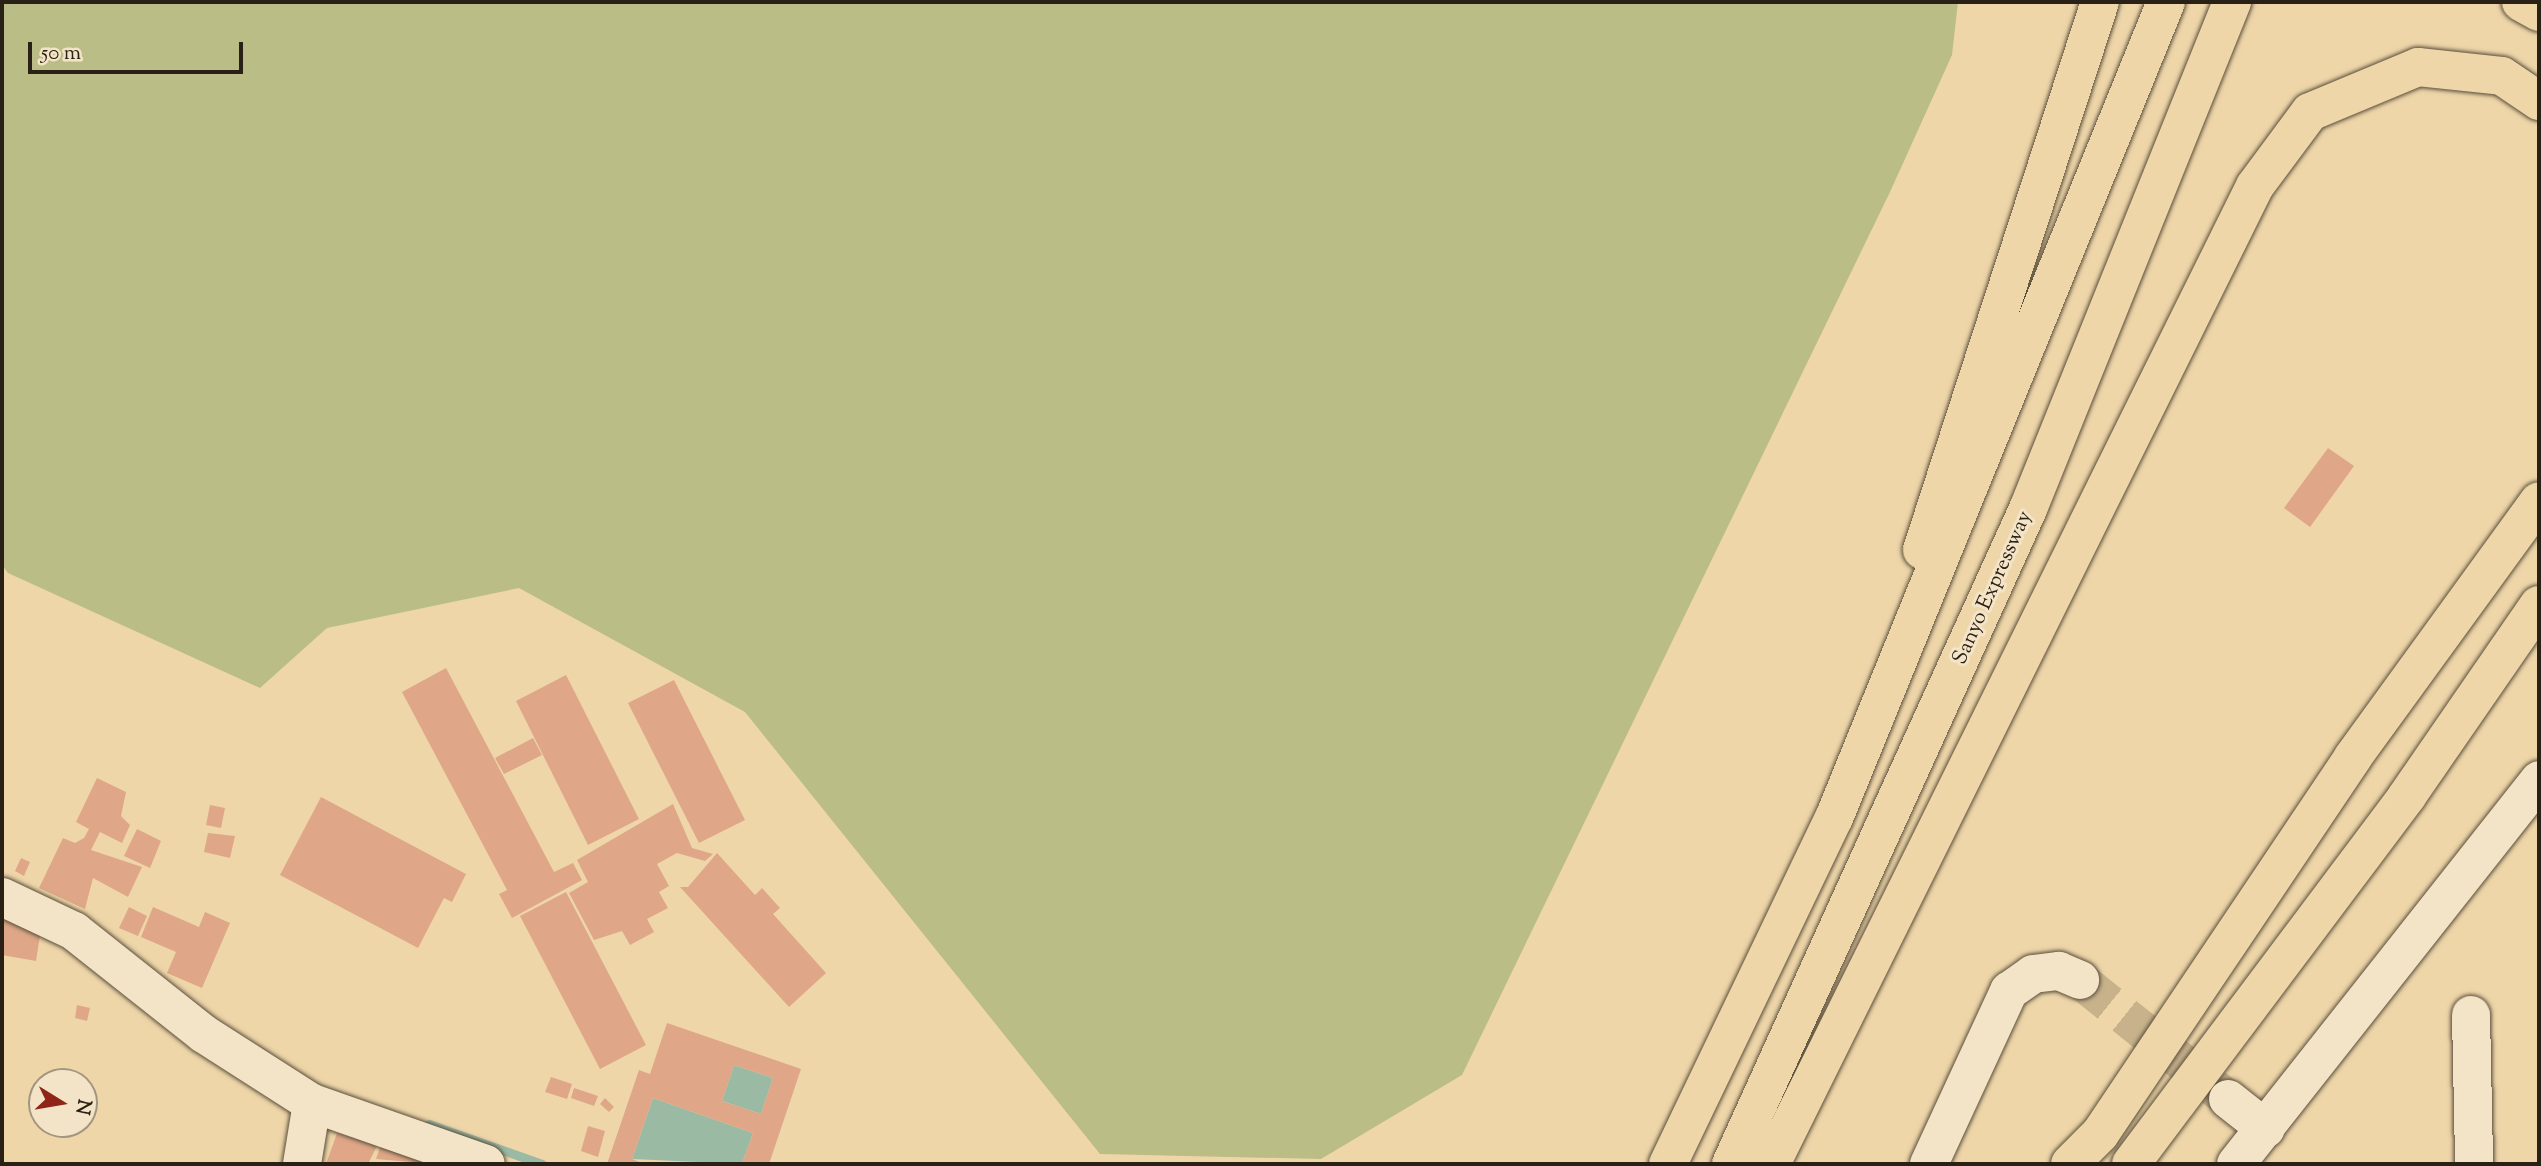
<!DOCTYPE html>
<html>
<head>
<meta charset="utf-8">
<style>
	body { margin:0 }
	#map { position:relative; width:2541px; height:1166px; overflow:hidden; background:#eed6a9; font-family:"Sorts Mill Goudy",serif }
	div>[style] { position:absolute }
	.green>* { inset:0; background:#bbbd86 }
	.water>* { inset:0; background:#9bbaa4 }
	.stream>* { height:9px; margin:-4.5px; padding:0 4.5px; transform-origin:4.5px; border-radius:4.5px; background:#9bbaa4 }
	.building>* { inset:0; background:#dfa787 }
	.minor-tunnel>* { height:38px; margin-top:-19px; transform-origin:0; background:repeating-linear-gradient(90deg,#c7b28c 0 38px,transparent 0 57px) }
	.roads { filter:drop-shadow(0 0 2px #5a4e3b) drop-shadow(0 0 2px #5a4e3b) }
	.minor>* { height:38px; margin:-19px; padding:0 19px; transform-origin:19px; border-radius:19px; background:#f4e4c7 }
	.highway>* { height:38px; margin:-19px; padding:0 19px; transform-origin:19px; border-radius:19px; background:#eed6a9 }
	span { translate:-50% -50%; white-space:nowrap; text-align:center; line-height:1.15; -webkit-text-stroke:6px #f4e4c7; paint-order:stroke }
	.street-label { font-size:21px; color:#292016 }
	.frame { position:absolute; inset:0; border:4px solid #292016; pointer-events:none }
	.north { position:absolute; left:28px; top:1068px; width:70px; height:70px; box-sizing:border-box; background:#f4e4c7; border:2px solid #a39680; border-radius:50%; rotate:101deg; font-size:19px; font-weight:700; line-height:28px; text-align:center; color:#292016 }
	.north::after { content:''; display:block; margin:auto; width:24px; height:32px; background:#8f2418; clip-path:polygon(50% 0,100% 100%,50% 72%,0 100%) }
	.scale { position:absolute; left:28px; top:42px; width:215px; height:32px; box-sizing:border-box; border:4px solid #292016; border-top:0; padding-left:9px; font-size:21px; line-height:24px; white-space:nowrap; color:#292016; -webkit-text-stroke:5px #f4e4c7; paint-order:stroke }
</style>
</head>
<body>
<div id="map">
	<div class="green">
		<div style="clip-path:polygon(2px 2px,1958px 2px,1952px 55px,1890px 192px,1462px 1075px,1321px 1159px,1100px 1154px,745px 712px,519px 588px,327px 628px,260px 688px,8px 573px,2px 565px)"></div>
	</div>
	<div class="water">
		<div style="clip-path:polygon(734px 1065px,773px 1078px,761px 1114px,722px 1101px)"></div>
		<div style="clip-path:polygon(653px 1098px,753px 1133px,742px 1164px,632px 1159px)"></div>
	</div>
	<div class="stream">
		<div style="left:429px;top:1124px;width:120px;rotate:19.5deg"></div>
	</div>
	<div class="building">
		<div style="clip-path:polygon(2328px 448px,2354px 466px,2310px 527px,2284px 508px)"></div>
		<div style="clip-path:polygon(446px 668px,554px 872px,573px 863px,582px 880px,512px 918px,499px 894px,507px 890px,402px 692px)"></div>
		<div style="clip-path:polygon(566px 675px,639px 819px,588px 845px,516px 701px)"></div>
		<div style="clip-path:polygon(674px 680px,745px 820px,699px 843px,628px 703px)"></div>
		<div style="clip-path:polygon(533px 738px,542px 755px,504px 774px,495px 758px)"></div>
		<div style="clip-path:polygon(97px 778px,126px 792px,121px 816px,130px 825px,122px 843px,100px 832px,91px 850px,142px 867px,128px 897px,93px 878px,85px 909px,39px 888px,63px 838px,75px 843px,84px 838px,89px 829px,76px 822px)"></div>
		<div style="clip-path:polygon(321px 797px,466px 874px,452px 902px,444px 898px,418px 948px,280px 875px)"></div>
		<div style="clip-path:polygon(673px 804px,692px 848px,713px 854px,705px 861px,677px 853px,657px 864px,669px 886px,659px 892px,668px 908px,647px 919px,654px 932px,630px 945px,622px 931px,594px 940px,569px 893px,588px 882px,577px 860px)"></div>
		<div style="clip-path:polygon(210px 805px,225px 808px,221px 828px,206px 825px)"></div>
		<div style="clip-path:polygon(137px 829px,161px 841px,150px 868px,124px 856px)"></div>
		<div style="clip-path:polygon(208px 833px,235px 836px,230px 858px,204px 852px)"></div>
		<div style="clip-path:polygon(717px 853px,755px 895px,762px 888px,780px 908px,773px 914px,826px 973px,789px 1007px,680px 887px,688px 887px)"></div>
		<div style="clip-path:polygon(21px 858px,30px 862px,24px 876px,15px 871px)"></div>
		<div style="clip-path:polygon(566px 892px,646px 1045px,600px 1069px,520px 916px)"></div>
		<div style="clip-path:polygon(129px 907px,147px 916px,138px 936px,119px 928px)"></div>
		<div style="clip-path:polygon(153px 907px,199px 927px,205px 912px,230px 923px,202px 988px,167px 973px,176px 952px,141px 937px)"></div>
		<div style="clip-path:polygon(2px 913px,41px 930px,36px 961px,2px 955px)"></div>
		<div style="clip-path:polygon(77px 1005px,90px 1008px,87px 1021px,75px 1018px)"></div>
		<div style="clip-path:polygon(evenodd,667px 1023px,801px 1069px,769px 1164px,742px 1164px,753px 1133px,653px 1098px,632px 1159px,645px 1164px,607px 1164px,639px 1070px,650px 1074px,667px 1023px,734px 1065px,773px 1078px,761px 1114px,722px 1101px,734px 1065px)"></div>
		<div style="clip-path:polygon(551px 1077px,572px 1084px,567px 1099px,545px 1092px)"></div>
		<div style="clip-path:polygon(574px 1088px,598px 1096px,594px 1106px,571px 1098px)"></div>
		<div style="clip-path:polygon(605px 1098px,614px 1107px,609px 1112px,600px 1104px)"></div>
		<div style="clip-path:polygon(588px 1126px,605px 1131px,598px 1157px,581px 1151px)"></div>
		<div style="clip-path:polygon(353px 1128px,381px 1138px,368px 1164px,326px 1164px,337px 1133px,350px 1137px)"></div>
		<div style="clip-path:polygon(383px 1139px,434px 1164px,376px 1159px)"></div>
	</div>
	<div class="minor-tunnel">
		<div style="left:2080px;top:980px;width:184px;rotate:38.8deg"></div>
	</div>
	<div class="roads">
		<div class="minor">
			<div style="left:2px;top:897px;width:80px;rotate:25.3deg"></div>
			<div style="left:74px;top:931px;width:166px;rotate:38.4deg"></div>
			<div style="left:204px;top:1034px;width:128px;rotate:32.6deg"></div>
			<div style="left:312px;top:1103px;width:184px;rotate:19.3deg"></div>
			<div style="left:2471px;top:1015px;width:149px;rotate:88.8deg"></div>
			<div style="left:2228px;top:1099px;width:48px;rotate:38.3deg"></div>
			<div style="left:302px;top:1164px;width:62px;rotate:-80.7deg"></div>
			<div style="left:1929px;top:1164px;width:191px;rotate:-65.2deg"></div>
			<div style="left:2009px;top:991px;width:29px;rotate:-35deg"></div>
			<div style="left:2033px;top:974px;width:26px;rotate:-7deg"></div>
			<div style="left:2059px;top:971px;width:23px;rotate:23deg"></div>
			<div style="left:2236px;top:1164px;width:489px;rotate:-51.7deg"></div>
		</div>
		<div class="highway">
			<div style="left:2521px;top:2px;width:21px;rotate:29deg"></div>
			<div style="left:1922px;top:550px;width:576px;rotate:-72.01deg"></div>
			<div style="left:1668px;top:1164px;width:384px;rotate:-64.4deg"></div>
			<div style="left:1834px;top:818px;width:881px;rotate:-67.86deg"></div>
			<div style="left:1731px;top:1164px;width:719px;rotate:-65.61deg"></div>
			<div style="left:2028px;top:509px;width:547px;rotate:-68.08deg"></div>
			<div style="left:1771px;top:1164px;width:1091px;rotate:-63.67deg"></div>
			<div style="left:2255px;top:186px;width:92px;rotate:-53.4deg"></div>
			<div style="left:2310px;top:112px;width:117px;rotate:-22.6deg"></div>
			<div style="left:2418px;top:67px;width:84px;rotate:6.1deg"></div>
			<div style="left:2502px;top:76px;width:45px;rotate:34deg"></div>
			<div style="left:2070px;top:1164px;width:42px;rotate:-45deg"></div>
			<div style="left:2100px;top:1134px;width:454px;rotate:-56.1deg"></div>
			<div style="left:2353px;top:757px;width:316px;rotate:-54deg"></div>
			<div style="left:2131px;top:1164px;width:460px;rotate:-53.1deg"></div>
			<div style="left:2407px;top:796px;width:232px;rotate:-55.4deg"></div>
		</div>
	</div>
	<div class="street-label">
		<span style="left:1993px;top:588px;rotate:-66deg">Sanyo Expressway</span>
	</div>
	<div class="frame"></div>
	<div class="north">N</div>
	<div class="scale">50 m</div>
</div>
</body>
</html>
